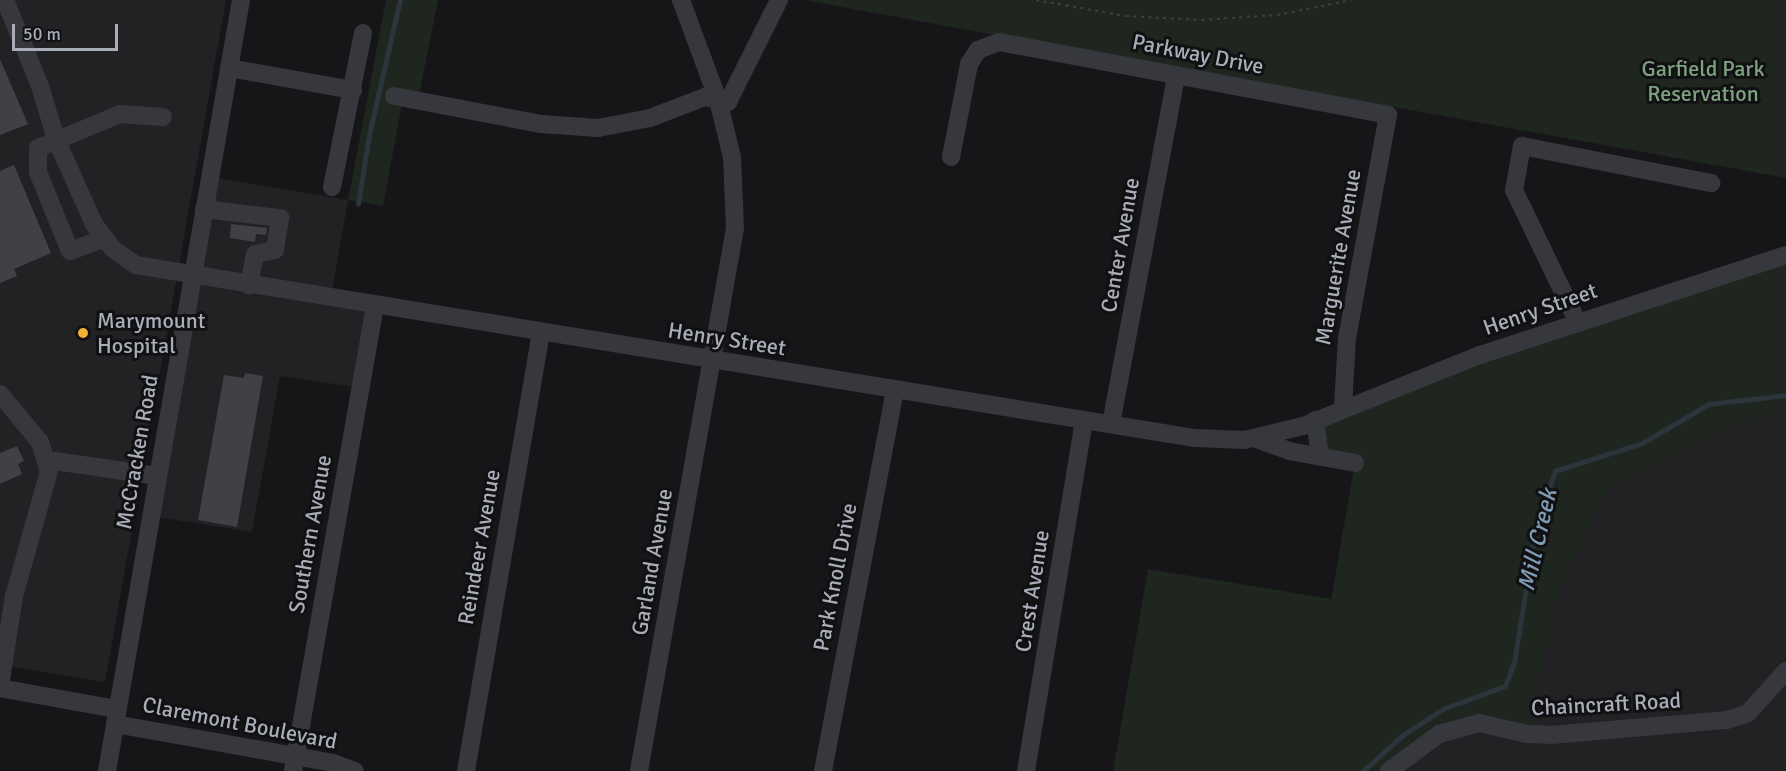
<!DOCTYPE html>
<html>
<head>
<meta charset="utf-8">
<style>
	body { margin:0 }
	#map { position:relative; width:1786px; height:771px; overflow:hidden; background:#161618; font-family:Signika,sans-serif }
	div>[style] { position:absolute }
	.built>* { inset:0; background:#222225 }
	.green>* { inset:0; background:#1e261f }
	.stream>* { height:4.5px; margin:-2.25px; padding:0 2.25px; transform-origin:2.25px; border-radius:2.25px; background:#2c353c }
	.building>* { inset:0; background:#404145 }
	.path>* { height:2px; margin-top:-1px; transform-origin:0; background:repeating-linear-gradient(90deg,#3d3f44 0 3px,transparent 0 7.5px) }
	.minor>* { height:18px; margin:-9px; padding:0 9px; transform-origin:9px; border-radius:9px; background:#37383d }
	.dots>* { width:16px; height:16px; translate:-50% -50%; box-sizing:border-box; border:3px solid #111113; border-radius:50% }
	span { translate:-50% -50%; white-space:nowrap; text-align:center; line-height:1.15; -webkit-text-stroke:6px #111113; paint-order:stroke }
	.street-label { font-size:22px; color:#a8adb8 }
	.park-label { font-size:22px; color:#7fa381 }
	.poi-label { font-size:22px; color:#a8adb8 }
	.left { translate:0 -50%; text-align:left }
	.water-label { font-size:24px; color:#7f9bb3; font-style:italic }
	.scale { position:absolute; left:12px; top:24px; width:106px; height:27px; box-sizing:border-box; border:3px solid #a8adb8; border-top:0; padding-left:8px; font-size:18px; line-height:21px; white-space:nowrap; color:#a8adb8; -webkit-text-stroke:4px #111113; paint-order:stroke }
</style>
</head>
<body>
<div id="map">
	<div class="built">
		<div style="clip-path:polygon(0 0,226px 0,105px 682px,0 665px)"></div>
		<div style="clip-path:polygon(210px 177px,348px 200px,331px 298px,375px 306px,361px 388px,280px 376px,252px 532px,151px 516px)"></div>
		<div style="clip-path:polygon(1786px 411px,1786px 771px,1389px 771px,1479px 723px,1527px 734px,1559px 588px,1607px 490px,1733px 423px)"></div>
	</div>
	<div class="green">
		<div style="clip-path:polygon(386px 0,438px 0,418px 101px,403px 98px,383px 206px,348px 200px)"></div>
		<div style="clip-path:polygon(804px 0,1786px 0,1786px 178px,913px 20px)"></div>
		<div style="clip-path:polygon(1786px 255px,1786px 411px,1733px 423px,1607px 490px,1559px 588px,1527px 734px,1493px 725px,1439px 734px,1389px 771px,1113px 771px,1148px 569px,1331px 599px,1355px 463px,1320px 457px,1315px 420px)"></div>
	</div>
	<div class="stream">
		<div style="left:358px;top:204px;width:70px;rotate:-80.9deg"></div>
		<div style="left:369px;top:135px;width:139px;rotate:-77.1deg"></div>
		<div style="left:1363px;top:771px;width:54px;rotate:-42deg"></div>
		<div style="left:1403px;top:735px;width:48px;rotate:-33deg"></div>
		<div style="left:1443px;top:709px;width:66px;rotate:-20.4deg"></div>
		<div style="left:1505px;top:686px;width:25px;rotate:-69deg"></div>
		<div style="left:1514px;top:663px;width:139px;rotate:-80.9deg"></div>
		<div style="left:1536px;top:526px;width:58px;rotate:-70.9deg"></div>
		<div style="left:1555px;top:471px;width:91px;rotate:-17.8deg"></div>
		<div style="left:1642px;top:443px;width:78px;rotate:-30.2deg"></div>
		<div style="left:1709px;top:404px;width:78px;rotate:-6.7deg"></div>
	</div>
	<div class="building">
		<div style="clip-path:polygon(0 59px,28px 124px,0 135px)"></div>
		<div style="clip-path:polygon(14px 165px,51px 253px,14px 269px,17px 276px,0 283px,0 171px)"></div>
		<div style="clip-path:polygon(231px 224px,267px 228px,266px 235px,256px 234px,255px 242px,230px 238px)"></div>
		<div style="clip-path:polygon(245px 373px,263px 376px,237px 527px,198px 520px,224px 375px,244px 378px)"></div>
		<div style="clip-path:polygon(17px 446px,24px 461px,18px 464px,22px 474px,0 484px,0 453px)"></div>
	</div>
	<div class="path">
		<div style="left:1036px;top:0;width:91px;rotate:10.1deg"></div>
		<div style="left:1126px;top:16px;width:76px;rotate:3deg"></div>
		<div style="left:1202px;top:20px;width:75px;rotate:-3.8deg"></div>
		<div style="left:1277px;top:15px;width:76px;rotate:-11.3deg"></div>
	</div>
	<div class="minor">
		<div style="left:5px;top:0;width:93px;rotate:67.9deg"></div>
		<div style="left:40px;top:86px;width:55px;rotate:73.2deg"></div>
		<div style="left:56px;top:139px;width:93px;rotate:65.9deg"></div>
		<div style="left:94px;top:224px;width:31px;rotate:53deg"></div>
		<div style="left:113px;top:249px;width:28px;rotate:35deg"></div>
		<div style="left:136px;top:265px;width:1073px;rotate:9.28deg"></div>
		<div style="left:1195px;top:438px;width:49px;rotate:2.3deg"></div>
		<div style="left:1244px;top:440px;width:61px;rotate:-13.3deg"></div>
		<div style="left:1303px;top:426px;width:191px;rotate:-21.9deg"></div>
		<div style="left:1480px;top:355px;width:322px;rotate:-18.1deg"></div>
		<div style="left:229px;top:68px;width:126px;rotate:10.1deg"></div>
		<div style="left:394px;top:96px;width:150px;rotate:10.8deg"></div>
		<div style="left:541px;top:124px;width:57px;rotate:4deg"></div>
		<div style="left:598px;top:128px;width:53px;rotate:-10.9deg"></div>
		<div style="left:650px;top:118px;width:59px;rotate:-20.9deg"></div>
		<div style="left:705px;top:97px;width:24px;rotate:12deg"></div>
		<div style="left:728px;top:102px;width:114px;rotate:-63.4deg"></div>
		<div style="left:951px;top:157px;width:95px;rotate:-79deg"></div>
		<div style="left:969px;top:64px;width:17px;rotate:-57deg"></div>
		<div style="left:978px;top:50px;width:22px;rotate:-21deg"></div>
		<div style="left:999px;top:42px;width:396px;rotate:10.6deg"></div>
		<div style="left:1388px;top:115px;width:227px;rotate:100.4deg"></div>
		<div style="left:1347px;top:338px;width:70px;rotate:93.3deg"></div>
		<div style="left:332px;top:187px;width:157px;rotate:-78.6deg"></div>
		<div style="left:204px;top:209px;width:77px;rotate:6.8deg"></div>
		<div style="left:280px;top:218px;width:32px;rotate:99deg"></div>
		<div style="left:275px;top:250px;width:20px;rotate:169deg"></div>
		<div style="left:255px;top:254px;width:32px;rotate:101deg"></div>
		<div style="left:103px;top:239px;width:35px;rotate:160deg"></div>
		<div style="left:70px;top:251px;width:85px;rotate:-112.1deg"></div>
		<div style="left:38px;top:172px;width:24px;rotate:-90deg"></div>
		<div style="left:38px;top:148px;width:89px;rotate:-22.5deg"></div>
		<div style="left:120px;top:114px;width:43px;rotate:4deg"></div>
		<div style="left:1577px;top:321px;width:145px;rotate:-115.7deg"></div>
		<div style="left:1514px;top:190px;width:45px;rotate:-79.7deg"></div>
		<div style="left:1522px;top:146px;width:193px;rotate:11.1deg"></div>
		<div style="left:0;top:394px;width:62px;rotate:50.2deg"></div>
		<div style="left:40px;top:442px;width:30px;rotate:73deg"></div>
		<div style="left:49px;top:471px;width:130px;rotate:105.6deg"></div>
		<div style="left:14px;top:596px;width:91px;rotate:98.8deg"></div>
		<div style="left:1315px;top:420px;width:37px;rotate:82deg"></div>
		<div style="left:1111px;top:424px;width:355px;rotate:-79.4deg"></div>
		<div style="left:1254px;top:438px;width:37px;rotate:20deg"></div>
		<div style="left:1289px;top:451px;width:67px;rotate:10.3deg"></div>
		<div style="left:48px;top:460px;width:111px;rotate:8.3deg"></div>
		<div style="left:0;top:688px;width:119px;rotate:10.2deg"></div>
		<div style="left:115px;top:724px;width:221px;rotate:10.1deg"></div>
		<div style="left:333px;top:763px;width:23px;rotate:20deg"></div>
		<div style="left:107px;top:771px;width:783px;rotate:-80.14deg"></div>
		<div style="left:293px;top:771px;width:472px;rotate:-80deg"></div>
		<div style="left:466px;top:771px;width:445px;rotate:-80.3deg"></div>
		<div style="left:639px;top:771px;width:551px;rotate:-79.97deg"></div>
		<div style="left:735px;top:228px;width:71px;rotate:-92.4deg"></div>
		<div style="left:732px;top:157px;width:59px;rotate:-103.8deg"></div>
		<div style="left:718px;top:100px;width:107px;rotate:-110.3deg"></div>
		<div style="left:823px;top:771px;width:387px;rotate:-79.3deg"></div>
		<div style="left:1026px;top:771px;width:356px;rotate:-80.6deg"></div>
		<div style="left:1389px;top:771px;width:62px;rotate:-36.5deg"></div>
		<div style="left:1439px;top:734px;width:41px;rotate:-15.4deg"></div>
		<div style="left:1479px;top:723px;width:49px;rotate:12.9deg"></div>
		<div style="left:1527px;top:734px;width:24px;rotate:2deg"></div>
		<div style="left:1551px;top:735px;width:177px;rotate:-4.9deg"></div>
		<div style="left:1727px;top:720px;width:22px;rotate:-18deg"></div>
		<div style="left:1748px;top:713px;width:57px;rotate:-47.9deg"></div>
	</div>
	<div class="dots">
		<div style="left:83px;top:333px;background:#f2b134"></div>
	</div>
	<div class="street-label">
		<span style="left:1198px;top:54px;rotate:11deg">Parkway Drive</span>
		<span style="left:1120px;top:245px;rotate:-80deg">Center Avenue</span>
		<span style="left:1338px;top:257px;rotate:-80deg">Marguerite Avenue</span>
		<span style="left:1540px;top:309px;rotate:-19deg">Henry Street</span>
		<span style="left:727px;top:339px;rotate:9deg">Henry Street</span>
		<span style="left:137px;top:452px;rotate:-80deg">McCracken Road</span>
		<span style="left:310px;top:534px;rotate:-80deg">Southern Avenue</span>
		<span style="left:479px;top:547px;rotate:-80deg">Reindeer Avenue</span>
		<span style="left:652px;top:562px;rotate:-80deg">Garland Avenue</span>
		<span style="left:835px;top:577px;rotate:-79deg">Park Knoll Drive</span>
		<span style="left:1032px;top:591px;rotate:-81deg">Crest Avenue</span>
		<span style="left:1606px;top:704px;rotate:-3deg">Chaincraft Road</span>
		<span style="left:240px;top:723px;rotate:11deg">Claremont Boulevard</span>
	</div>
	<div class="park-label">
		<span style="left:1703px;top:81px">Garfield Park<br>Reservation</span>
	</div>
	<div class="poi-label">
		<span class="left" style="left:97px;top:333px">Marymount<br>Hospital</span>
	</div>
	<div class="water-label">
		<span style="left:1538px;top:540px;rotate:-77deg">Mill Creek</span>
	</div>
	<div class="scale">50 m</div>
</div>
</body>
</html>
